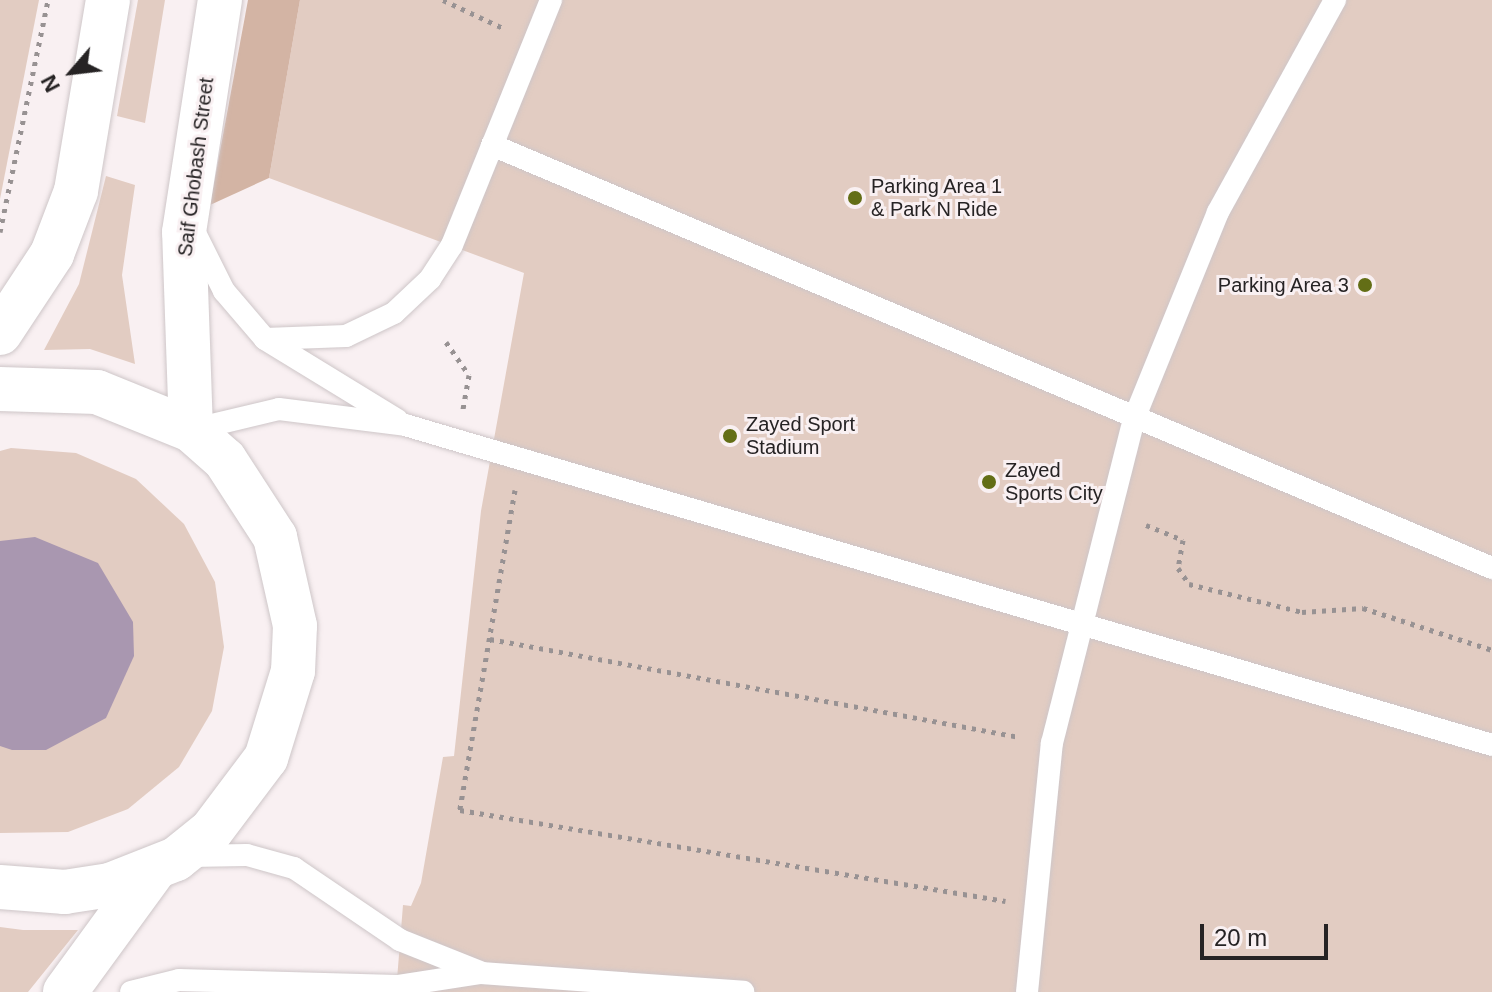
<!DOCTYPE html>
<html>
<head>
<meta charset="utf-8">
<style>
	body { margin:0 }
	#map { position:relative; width:1492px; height:992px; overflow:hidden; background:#f9f0f2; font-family:Arial,sans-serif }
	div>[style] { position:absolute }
	.green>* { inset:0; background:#e2ccc2 }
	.forest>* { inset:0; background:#d3b4a4 }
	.water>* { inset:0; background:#a997b0 }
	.path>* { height:5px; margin-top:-2.5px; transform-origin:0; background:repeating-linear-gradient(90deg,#989293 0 4px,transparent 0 10px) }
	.roads { filter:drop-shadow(0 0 2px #cec6c8) drop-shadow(0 0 2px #cec6c8) }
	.service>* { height:22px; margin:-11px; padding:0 11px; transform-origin:11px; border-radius:11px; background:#fff }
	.tertiary>* { height:44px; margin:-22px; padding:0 22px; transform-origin:22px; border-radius:22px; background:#fff }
	.dots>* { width:22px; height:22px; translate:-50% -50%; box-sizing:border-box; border:4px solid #f9f0f2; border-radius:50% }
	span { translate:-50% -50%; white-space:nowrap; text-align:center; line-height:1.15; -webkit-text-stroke:6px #f9f0f2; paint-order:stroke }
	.street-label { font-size:20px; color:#262324 }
	.poi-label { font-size:20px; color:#262324 }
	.left { translate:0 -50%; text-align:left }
	.right { translate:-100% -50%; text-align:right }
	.north { position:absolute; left:32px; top:32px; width:80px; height:80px; -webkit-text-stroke:6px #f9f0f2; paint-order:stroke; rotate:242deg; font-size:22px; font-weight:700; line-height:32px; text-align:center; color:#262324 }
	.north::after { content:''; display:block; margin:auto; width:28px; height:36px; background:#262324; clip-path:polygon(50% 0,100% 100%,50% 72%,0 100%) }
	.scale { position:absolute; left:1200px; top:924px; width:128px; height:36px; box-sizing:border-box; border:4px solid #262324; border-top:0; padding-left:10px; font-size:24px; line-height:28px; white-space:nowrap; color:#262324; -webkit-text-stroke:6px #f9f0f2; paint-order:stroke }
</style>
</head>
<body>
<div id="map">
	<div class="green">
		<div style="clip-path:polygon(0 0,39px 0,0 199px)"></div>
		<div style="clip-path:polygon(138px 0,165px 0,145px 123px,117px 116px)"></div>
		<div style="clip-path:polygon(300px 0,1492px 0,1492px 992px,396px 992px,403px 905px,411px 906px,421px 883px,443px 757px,454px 756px,481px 511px,524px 273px,269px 178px)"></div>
		<div style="clip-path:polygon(106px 176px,135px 185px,122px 275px,135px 364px,90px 349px,44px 350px,79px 284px)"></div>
		<div style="clip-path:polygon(11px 448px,76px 453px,136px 479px,184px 524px,215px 582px,224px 647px,212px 711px,179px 767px,128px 809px,68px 832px,0 833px,0 451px)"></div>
		<div style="clip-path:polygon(0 927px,23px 930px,78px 930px,28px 992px,0 992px)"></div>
	</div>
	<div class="forest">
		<div style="clip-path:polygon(248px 0,300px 0,269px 178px,210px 205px)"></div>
	</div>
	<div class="water">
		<div style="clip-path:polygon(35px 537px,98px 563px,133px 622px,134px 656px,106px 718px,46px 750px,12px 750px,0 746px,0 541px)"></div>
	</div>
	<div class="path">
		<div style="left:443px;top:0;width:68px;rotate:25.1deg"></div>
		<div style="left:0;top:232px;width:237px;rotate:-78.3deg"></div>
		<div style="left:446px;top:342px;width:40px;rotate:55.1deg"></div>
		<div style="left:469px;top:375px;width:35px;rotate:100deg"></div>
		<div style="left:515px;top:490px;width:325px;rotate:99.8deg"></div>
		<div style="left:460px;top:810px;width:553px;rotate:9.48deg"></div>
		<div style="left:1146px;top:525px;width:40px;rotate:22deg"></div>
		<div style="left:1183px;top:540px;width:28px;rotate:100deg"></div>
		<div style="left:1178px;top:568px;width:19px;rotate:55deg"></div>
		<div style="left:1189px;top:584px;width:116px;rotate:13.9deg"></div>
		<div style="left:1302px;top:612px;width:61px;rotate:-3.8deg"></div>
		<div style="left:1363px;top:608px;width:136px;rotate:18deg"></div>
		<div style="left:490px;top:639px;width:539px;rotate:10.48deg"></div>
	</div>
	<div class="roads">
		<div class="service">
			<div style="left:492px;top:145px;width:1086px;rotate:22.93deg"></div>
			<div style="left:196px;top:235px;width:63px;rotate:63.4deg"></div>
			<div style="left:224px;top:291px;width:63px;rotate:49.5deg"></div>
			<div style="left:265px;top:339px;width:155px;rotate:31.5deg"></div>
			<div style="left:265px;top:339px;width:81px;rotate:-2.1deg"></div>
			<div style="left:346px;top:336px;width:53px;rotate:-25.6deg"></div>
			<div style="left:394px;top:313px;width:50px;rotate:-43.4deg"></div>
			<div style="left:430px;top:279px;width:40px;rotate:-57.1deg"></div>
			<div style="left:452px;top:245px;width:264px;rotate:-68deg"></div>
			<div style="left:191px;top:430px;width:90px;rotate:-13.4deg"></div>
			<div style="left:279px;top:409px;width:127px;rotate:7.2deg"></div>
			<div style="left:405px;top:425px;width:1133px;rotate:16.4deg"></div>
			<div style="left:189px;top:856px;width:58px;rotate:-1deg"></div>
			<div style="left:247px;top:855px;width:49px;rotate:15.5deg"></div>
			<div style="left:294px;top:868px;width:128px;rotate:34.2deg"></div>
			<div style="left:400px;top:940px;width:86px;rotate:21.8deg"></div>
			<div style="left:131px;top:992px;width:49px;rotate:-14deg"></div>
			<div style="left:179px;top:980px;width:218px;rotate:1.6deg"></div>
			<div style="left:397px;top:986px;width:85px;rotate:-8.8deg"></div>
			<div style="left:481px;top:973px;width:263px;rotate:4.1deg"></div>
			<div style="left:1027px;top:992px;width:250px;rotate:-84.3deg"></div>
			<div style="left:1052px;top:743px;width:334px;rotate:-75.8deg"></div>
			<div style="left:1134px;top:419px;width:223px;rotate:-67.9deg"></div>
			<div style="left:1218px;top:212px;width:242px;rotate:-61.1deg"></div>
		</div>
		<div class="tertiary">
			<div style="left:0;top:333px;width:95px;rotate:-56.6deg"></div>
			<div style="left:52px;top:254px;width:67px;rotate:-69.1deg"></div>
			<div style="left:76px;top:191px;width:194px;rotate:-80.5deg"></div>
			<div style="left:0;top:389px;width:97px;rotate:1.8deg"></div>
			<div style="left:97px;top:392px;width:101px;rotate:22deg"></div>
			<div style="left:191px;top:430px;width:45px;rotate:41.4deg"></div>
			<div style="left:225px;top:460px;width:92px;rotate:57deg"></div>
			<div style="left:275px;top:537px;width:91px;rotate:77.3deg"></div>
			<div style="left:295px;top:626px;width:45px;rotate:92.5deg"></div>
			<div style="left:293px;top:671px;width:91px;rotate:107.2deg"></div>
			<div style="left:266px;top:758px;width:91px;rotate:127deg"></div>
			<div style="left:211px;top:831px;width:45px;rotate:141.3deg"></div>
			<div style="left:176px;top:859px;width:71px;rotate:158.5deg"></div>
			<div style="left:110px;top:885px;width:46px;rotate:171.2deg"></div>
			<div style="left:65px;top:892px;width:65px;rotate:-175.6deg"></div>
			<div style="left:191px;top:430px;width:198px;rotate:-92deg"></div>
			<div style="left:184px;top:232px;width:235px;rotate:-81.2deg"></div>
			<div style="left:65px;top:992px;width:151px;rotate:-53.9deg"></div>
		</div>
	</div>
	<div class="dots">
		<div style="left:855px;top:198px;background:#636e16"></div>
		<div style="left:1365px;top:285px;background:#636e16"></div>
		<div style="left:730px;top:436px;background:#636e16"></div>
		<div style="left:989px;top:482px;background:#636e16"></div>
	</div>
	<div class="street-label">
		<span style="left:196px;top:167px;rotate:-83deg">Saif Ghobash Street</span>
	</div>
	<div class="poi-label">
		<span class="left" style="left:871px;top:198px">Parking Area 1<br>&amp; Park N Ride</span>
		<span class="right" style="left:1349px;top:285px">Parking Area 3</span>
		<span class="left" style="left:746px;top:436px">Zayed Sport<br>Stadium</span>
		<span class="left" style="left:1005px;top:482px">Zayed<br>Sports City</span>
	</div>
	<div class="north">N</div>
	<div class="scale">20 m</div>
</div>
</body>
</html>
